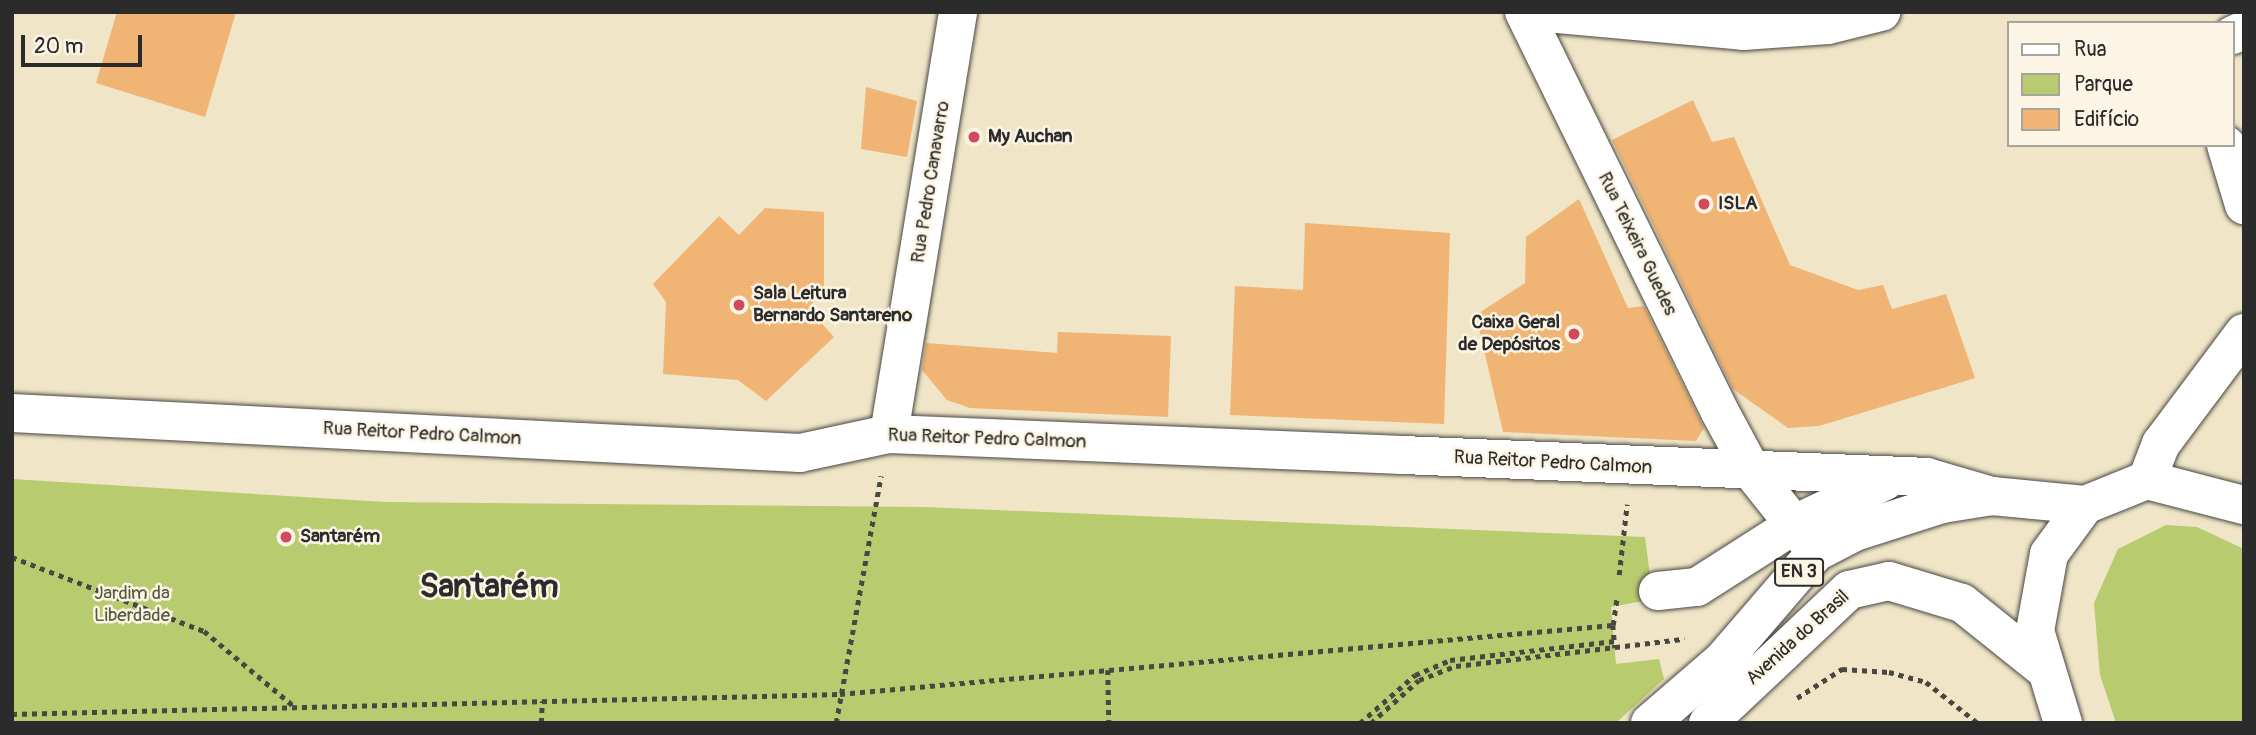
<!DOCTYPE html>
<html>
<head>
<meta charset="utf-8">
<style>
	body { margin:0 }
	#map { position:relative; width:2256px; height:735px; overflow:hidden; background:#f0e5c7; font-family:Pangolin,sans-serif }
	div>[style] { position:absolute }
	.green>* { inset:0; background:#b8cb6e }
	.building>* { inset:0; background:#f0b474 }
	.path>* { height:4.5px; margin-top:-2.25px; transform-origin:0; background:repeating-linear-gradient(90deg,#494742 0 5px,transparent 0 10px) }
	.roads { filter:drop-shadow(0 0 2px #494742) drop-shadow(0 0 2px #494742) }
	.minor>* { height:38px; margin:-19px; padding:0 19px; transform-origin:19px; border-radius:19px; background:#fff }
	.major>* { height:38px; margin:-19px; padding:0 19px; transform-origin:19px; border-radius:19px; background:#fff }
	.dots>* { width:19px; height:19px; translate:-50% -50%; box-sizing:border-box; border:4px solid #fcf5e5; border-radius:50% }
	span { translate:-50% -50%; white-space:nowrap; text-align:center; line-height:1.15; -webkit-text-stroke:5px #fcf5e5; paint-order:stroke }
	.shield-label span { padding:2px 5px; background:#fcf5e5; border:2px solid; border-radius:5px; -webkit-text-stroke-width:0 }
	.shield-label { font-size:18px; color:#2b2b2b; font-weight:700 }
	.poi-label { font-size:19px; color:#2b2b2b; font-weight:700 }
	.left { translate:0 -50%; text-align:left }
	.right { translate:-100% -50%; text-align:right }
	.street-label { font-size:19px; color:#2b2b2b }
	.park-label { font-size:19px; color:#555b3f }
	.town-label { font-size:33px; color:#2b2b2b; font-weight:700 }
	.frame { position:absolute; inset:0; border:14px solid #2b2b2b; pointer-events:none }
	.legend { position:absolute; left:2007px; top:21px; width:228px; height:126px; box-sizing:border-box; background:#fcf5e5; border:2px solid #a8a49b; margin:0; padding:9px 12px; list-style:none; font-size:21px; color:#2b2b2b }
	.legend li { display:flex; align-items:center; gap:14px; height:35px }
	.legend b { width:35px; border:2px solid #a8a49b }
	.scale { position:absolute; left:21px; top:35px; width:121px; height:32px; box-sizing:border-box; border:4px solid #2b2b2b; border-top:0; padding-left:9px; font-size:21px; line-height:24px; white-space:nowrap; color:#2b2b2b; -webkit-text-stroke:5px #fcf5e5; paint-order:stroke }
</style>
</head>
<body>
<div id="map">
	<div class="green">
		<div style="clip-path:polygon(12px 479px,385px 502px,924px 507px,1645px 537px,1653px 599px,1611px 607px,1616px 664px,1659px 659px,1664px 679px,1616px 723px,12px 723px)"></div>
		<div style="clip-path:polygon(2166px 525px,2197px 527px,2244px 549px,2244px 723px,2116px 723px,2100px 675px,2094px 603px,2118px 549px)"></div>
	</div>
	<div class="building">
		<div style="clip-path:polygon(117px 12px,236px 12px,205px 117px,96px 83px)"></div>
		<div style="clip-path:polygon(866px 87px,917px 101px,907px 157px,861px 149px)"></div>
		<div style="clip-path:polygon(1693px 100px,1712px 142px,1734px 137px,1790px 265px,1858px 290px,1883px 285px,1892px 309px,1946px 294px,1975px 378px,1819px 426px,1788px 428px,1733px 389px,1612px 140px)"></div>
		<div style="clip-path:polygon(1579px 199px,1628px 308px,1644px 306px,1704px 428px,1696px 441px,1503px 432px,1476px 315px,1525px 283px,1526px 237px)"></div>
		<div style="clip-path:polygon(765px 208px,824px 212px,824px 290px,808px 308px,834px 337px,766px 401px,738px 380px,663px 374px,666px 302px,653px 284px,719px 216px,739px 235px)"></div>
		<div style="clip-path:polygon(1305px 223px,1450px 233px,1444px 424px,1230px 415px,1235px 286px,1303px 290px)"></div>
		<div style="clip-path:polygon(1058px 332px,1171px 336px,1168px 417px,970px 408px,947px 400px,922px 370px,926px 343px,1057px 353px)"></div>
	</div>
	<div class="path">
		<div style="left:12px;top:557px;width:206px;rotate:21.1deg"></div>
		<div style="left:204px;top:631px;width:119px;rotate:39.9deg"></div>
		<div style="left:1619px;top:575px;width:71px;rotate:-83.6deg"></div>
		<div style="left:1613px;top:625px;width:27px;rotate:-82deg"></div>
		<div style="left:1108px;top:670px;width:53px;rotate:88.9deg"></div>
		<div style="left:1797px;top:698px;width:54px;rotate:-32.8deg"></div>
		<div style="left:1842px;top:669px;width:47px;rotate:3.7deg"></div>
		<div style="left:1889px;top:672px;width:38px;rotate:15deg"></div>
		<div style="left:1926px;top:682px;width:66px;rotate:38.3deg"></div>
		<div style="left:12px;top:714px;width:828px;rotate:-1.38deg"></div>
		<div style="left:840px;top:694px;width:776px;rotate:-5.1deg"></div>
		<div style="left:1613px;top:625px;width:23px;rotate:85deg"></div>
		<div style="left:541px;top:723px;width:22px;rotate:-87deg"></div>
		<div style="left:836px;top:723px;width:251px;rotate:-79.7deg"></div>
		<div style="left:1360px;top:723px;width:73px;rotate:-41.1deg"></div>
		<div style="left:1415px;top:675px;width:38px;rotate:-23deg"></div>
		<div style="left:1450px;top:660px;width:166px;rotate:-6.6deg"></div>
		<div style="left:1371px;top:723px;width:64px;rotate:-41.9deg"></div>
		<div style="left:1419px;top:680px;width:40px;rotate:-21deg"></div>
		<div style="left:1456px;top:666px;width:230px;rotate:-6.8deg"></div>
	</div>
	<div class="roads">
		<div class="minor">
			<div style="left:1524px;top:12px;width:445px;rotate:63.9deg"></div>
			<div style="left:1720px;top:412px;width:69px;rotate:61.6deg"></div>
			<div style="left:1753px;top:473px;width:101px;rotate:51.4deg"></div>
			<div style="left:1536px;top:12px;width:208px;rotate:5.2deg"></div>
			<div style="left:1743px;top:31px;width:85px;rotate:-4deg"></div>
			<div style="left:1828px;top:25px;width:55px;rotate:-13.8deg"></div>
			<div style="left:2233px;top:35px;width:12px;rotate:-24deg"></div>
			<div style="left:2226px;top:145px;width:63px;rotate:73.3deg"></div>
			<div style="left:12px;top:413px;width:789px;rotate:2.91deg"></div>
			<div style="left:800px;top:453px;width:91px;rotate:-12.1deg"></div>
			<div style="left:889px;top:434px;width:514px;rotate:2.34deg"></div>
			<div style="left:1403px;top:455px;width:524px;rotate:2.4deg"></div>
			<div style="left:1927px;top:477px;width:68px;rotate:16.3deg"></div>
			<div style="left:889px;top:434px;width:428px;rotate:-80.7deg"></div>
			<div style="left:2147px;top:480px;width:39px;rotate:-69deg"></div>
			<div style="left:2161px;top:444px;width:139px;rotate:-53.2deg"></div>
			<div style="left:1658px;top:591px;width:39px;rotate:-6deg"></div>
			<div style="left:1697px;top:587px;width:119px;rotate:-32.6deg"></div>
			<div style="left:1797px;top:523px;width:98px;rotate:-25.5deg"></div>
		</div>
		<div class="major">
			<div style="left:1650px;top:723px;width:96px;rotate:-40.8deg"></div>
			<div style="left:1723px;top:660px;width:143px;rotate:-49.3deg"></div>
			<div style="left:1816px;top:552px;width:44px;rotate:-27.1deg"></div>
			<div style="left:1855px;top:532px;width:91px;rotate:-17.8deg"></div>
			<div style="left:1942px;top:504px;width:51px;rotate:-9.1deg"></div>
			<div style="left:1992px;top:496px;width:93px;rotate:5.5deg"></div>
			<div style="left:1708px;top:723px;width:194px;rotate:-43.3deg"></div>
			<div style="left:1849px;top:590px;width:41px;rotate:-12.7deg"></div>
			<div style="left:1889px;top:581px;width:76px;rotate:16.8deg"></div>
			<div style="left:1962px;top:603px;width:104px;rotate:38.7deg"></div>
			<div style="left:2063px;top:723px;width:96px;rotate:-106.9deg"></div>
			<div style="left:2035px;top:631px;width:78px;rotate:-79.7deg"></div>
			<div style="left:2049px;top:554px;width:61px;rotate:-53.7deg"></div>
			<div style="left:2085px;top:505px;width:67px;rotate:-22deg"></div>
			<div style="left:2147px;top:480px;width:100px;rotate:14.5deg"></div>
		</div>
	</div>
	<div class="dots">
		<div style="left:974px;top:137px;background:#d1495b"></div>
		<div style="left:1704px;top:204px;background:#d1495b"></div>
		<div style="left:739px;top:305px;background:#d1495b"></div>
		<div style="left:1574px;top:334px;background:#d1495b"></div>
		<div style="left:286px;top:537px;background:#d1495b"></div>
	</div>
	<div class="shield-label">
		<span style="left:1799px;top:572px">EN 3</span>
	</div>
	<div class="poi-label">
		<span class="left" style="left:988px;top:137px">My Auchan</span>
		<span class="left" style="left:1718px;top:204px">ISLA</span>
		<span class="left" style="left:753px;top:305px">Sala Leitura<br>Bernardo Santareno</span>
		<span class="right" style="left:1560px;top:334px">Caixa Geral<br>de Depósitos</span>
		<span class="left" style="left:300px;top:537px">Santarém</span>
	</div>
	<div class="street-label">
		<span style="left:931px;top:182px;rotate:-81deg">Rua Pedro Canavarro</span>
		<span style="left:1637px;top:244px;rotate:64deg">Rua Teixeira Guedes</span>
		<span style="left:422px;top:434px;rotate:3deg">Rua Reitor Pedro Calmon</span>
		<span style="left:987px;top:439px;rotate:2deg">Rua Reitor Pedro Calmon</span>
		<span style="left:1553px;top:463px;rotate:3deg">Rua Reitor Pedro Calmon</span>
		<span style="left:1798px;top:638px;rotate:-42deg">Avenida do Brasil</span>
	</div>
	<div class="park-label">
		<span style="left:132px;top:605px">Jardim da<br>Liberdade</span>
	</div>
	<div class="town-label">
		<span style="left:489px;top:587px">Santarém</span>
	</div>
	<div class="frame"></div>
	<ul class="legend">
	<li><b style="height:9px;background:#fff"></b>Rua</li>
	<li><b style="height:19px;background:#b8cb6e"></b>Parque</li>
	<li><b style="height:19px;background:#f0b474"></b>Edifício</li>
	</ul>
	<div class="scale">20 m</div>
</div>
</body>
</html>
